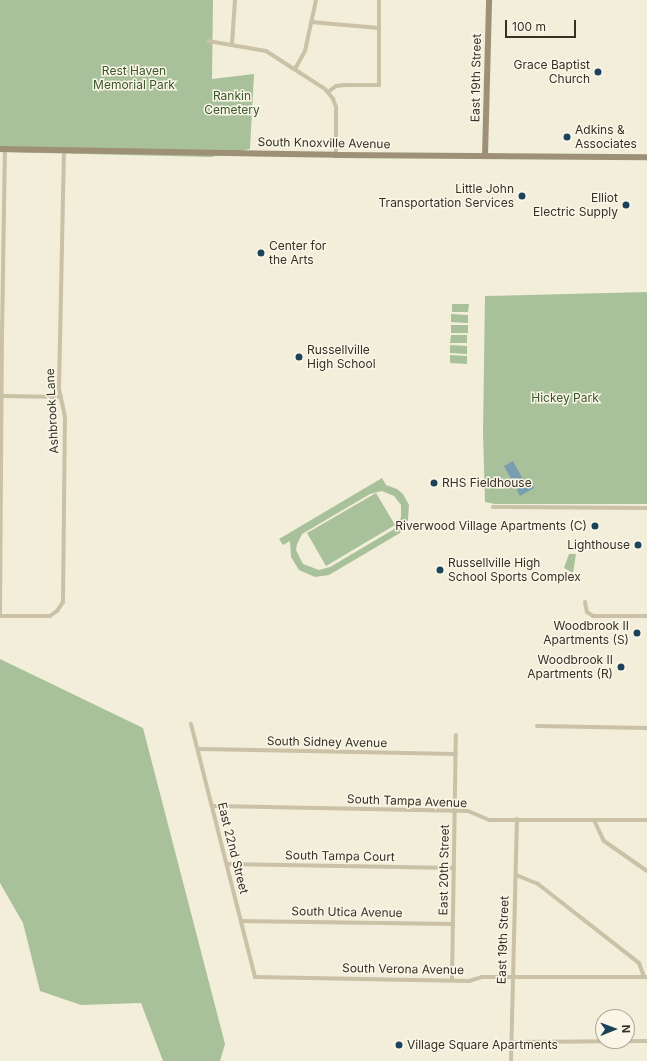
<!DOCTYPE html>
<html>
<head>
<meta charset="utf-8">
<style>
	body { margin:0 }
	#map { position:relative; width:647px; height:1061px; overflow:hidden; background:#f2eeda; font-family:Inter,sans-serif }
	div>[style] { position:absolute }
	.green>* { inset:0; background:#a9c19a }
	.water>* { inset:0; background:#789eb0 }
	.street>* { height:4px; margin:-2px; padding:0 2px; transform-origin:2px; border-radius:2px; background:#cac1a6 }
	.secondary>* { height:5.5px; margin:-2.75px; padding:0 2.75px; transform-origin:2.75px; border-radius:2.75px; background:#9e9077 }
	.dots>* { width:11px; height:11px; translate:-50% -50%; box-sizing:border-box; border:2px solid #faf6e7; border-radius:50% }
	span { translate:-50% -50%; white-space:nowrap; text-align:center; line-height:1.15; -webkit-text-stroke:3px #faf6e7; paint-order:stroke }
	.poi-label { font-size:12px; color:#363027 }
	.right { translate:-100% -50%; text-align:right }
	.left { translate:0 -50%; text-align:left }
	.park-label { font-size:12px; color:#39552a }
	.street-label { font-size:12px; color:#363027 }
	.north { position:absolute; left:595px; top:1009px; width:40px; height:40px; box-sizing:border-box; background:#faf6e7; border:1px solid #aca79a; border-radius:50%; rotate:89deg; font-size:11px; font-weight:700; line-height:16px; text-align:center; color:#363027 }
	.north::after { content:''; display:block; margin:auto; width:14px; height:18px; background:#1c4359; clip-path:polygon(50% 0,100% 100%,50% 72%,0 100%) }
	.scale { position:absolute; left:505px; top:20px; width:71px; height:18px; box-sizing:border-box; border:2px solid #363027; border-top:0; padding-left:5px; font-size:12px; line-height:14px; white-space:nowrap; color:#363027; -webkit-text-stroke:3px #faf6e7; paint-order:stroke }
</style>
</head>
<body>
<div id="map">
	<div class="green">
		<div style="clip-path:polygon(0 0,213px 0,212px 79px,254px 74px,250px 149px,211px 157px,0 152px)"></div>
		<div style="clip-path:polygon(647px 292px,647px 504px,495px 504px,485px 502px,483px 433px,485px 296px)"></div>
		<div style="clip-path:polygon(452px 304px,469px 304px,468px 312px,452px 312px)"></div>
		<div style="clip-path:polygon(451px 314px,468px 315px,468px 323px,451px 322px)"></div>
		<div style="clip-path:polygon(451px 325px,468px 325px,468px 333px,451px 333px)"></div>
		<div style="clip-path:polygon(451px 335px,467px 335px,467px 343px,450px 343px)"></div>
		<div style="clip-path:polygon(450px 345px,467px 346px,467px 354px,450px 353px)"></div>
		<div style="clip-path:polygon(450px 355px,467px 356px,467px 364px,450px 363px)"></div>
		<div style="clip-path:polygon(evenodd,382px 478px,386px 485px,397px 489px,403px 494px,409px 505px,408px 520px,400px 533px,329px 575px,315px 577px,299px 570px,291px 557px,290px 541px,283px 545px,279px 539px,382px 478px,382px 491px,394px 496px,401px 505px,401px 517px,396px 528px,330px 567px,319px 570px,303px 564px,296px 550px,297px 544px,302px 534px,370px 494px,382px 491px)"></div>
		<div style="clip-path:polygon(376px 493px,395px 525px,326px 566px,307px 533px)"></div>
		<div style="clip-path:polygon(569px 554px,576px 554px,573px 573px,564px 568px)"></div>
		<div style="clip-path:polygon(0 659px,143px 728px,225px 1044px,220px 1061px,163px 1061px,141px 1003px,81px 1005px,40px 991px,23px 923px,0 883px)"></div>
	</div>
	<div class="water">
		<div style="clip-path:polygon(513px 461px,525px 483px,530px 481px,534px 488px,520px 496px,504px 466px)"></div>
	</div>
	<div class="street">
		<div style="left:311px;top:22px;width:68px;rotate:5deg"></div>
		<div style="left:208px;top:41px;width:59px;rotate:9.8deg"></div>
		<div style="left:266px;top:51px;width:70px;rotate:32.8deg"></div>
		<div style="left:325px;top:89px;width:13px;rotate:51deg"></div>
		<div style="left:333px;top:99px;width:9px;rotate:69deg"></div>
		<div style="left:336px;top:107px;width:48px;rotate:90deg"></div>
		<div style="left:232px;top:44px;width:44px;rotate:-86.1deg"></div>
		<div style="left:295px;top:69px;width:21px;rotate:-61deg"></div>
		<div style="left:305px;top:51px;width:52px;rotate:-77.8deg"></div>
		<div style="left:328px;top:92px;width:10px;rotate:-37deg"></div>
		<div style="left:336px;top:86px;width:9px;rotate:-6deg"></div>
		<div style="left:345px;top:85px;width:34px"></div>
		<div style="left:379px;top:85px;width:85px;rotate:-90deg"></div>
		<div style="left:3px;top:396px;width:58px;rotate:1deg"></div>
		<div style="left:493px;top:507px;width:154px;rotate:0.4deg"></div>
		<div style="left:585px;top:602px;width:10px;rotate:79deg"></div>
		<div style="left:587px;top:612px;width:7px;rotate:34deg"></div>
		<div style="left:593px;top:616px;width:54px"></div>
		<div style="left:0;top:616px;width:50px"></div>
		<div style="left:50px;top:616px;width:9px;rotate:-36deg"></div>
		<div style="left:57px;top:611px;width:11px;rotate:-56deg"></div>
		<div style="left:63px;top:602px;width:185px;rotate:-89.4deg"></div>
		<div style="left:65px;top:417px;width:30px;rotate:-102deg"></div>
		<div style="left:59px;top:388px;width:238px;rotate:-88.8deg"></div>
		<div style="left:0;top:616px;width:281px;rotate:-89.6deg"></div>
		<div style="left:2px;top:335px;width:186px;rotate:-89.1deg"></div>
		<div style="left:191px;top:724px;width:261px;rotate:75.8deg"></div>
		<div style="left:255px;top:977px;width:214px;rotate:1.1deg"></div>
		<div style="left:469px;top:981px;width:14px;rotate:-17deg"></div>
		<div style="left:482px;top:977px;width:165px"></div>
		<div style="left:537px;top:726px;width:110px;rotate:1deg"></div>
		<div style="left:198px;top:749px;width:258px;rotate:1.1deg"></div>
		<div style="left:212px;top:806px;width:256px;rotate:1.1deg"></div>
		<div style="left:468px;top:811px;width:23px;rotate:23deg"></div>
		<div style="left:489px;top:820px;width:158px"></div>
		<div style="left:594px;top:820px;width:23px;rotate:65deg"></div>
		<div style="left:604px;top:841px;width:52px;rotate:34.9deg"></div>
		<div style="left:227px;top:864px;width:227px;rotate:1deg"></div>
		<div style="left:516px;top:875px;width:24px;rotate:22deg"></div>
		<div style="left:538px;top:884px;width:128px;rotate:38deg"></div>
		<div style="left:639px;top:963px;width:15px;rotate:70deg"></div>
		<div style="left:241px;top:921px;width:212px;rotate:0.8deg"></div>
		<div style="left:452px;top:980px;width:245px;rotate:-89.1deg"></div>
		<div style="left:511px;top:1042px;width:136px;rotate:-0.4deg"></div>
		<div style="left:511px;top:1061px;width:242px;rotate:-88.6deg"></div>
	</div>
	<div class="secondary">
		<div style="left:0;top:149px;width:336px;rotate:1deg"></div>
		<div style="left:336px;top:155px;width:311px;rotate:0.4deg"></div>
		<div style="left:485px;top:156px;width:156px;rotate:-88.5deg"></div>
	</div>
	<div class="dots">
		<div style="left:598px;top:72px;background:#1c4359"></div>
		<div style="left:567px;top:137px;background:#1c4359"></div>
		<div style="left:522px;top:196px;background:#1c4359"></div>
		<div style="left:626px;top:205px;background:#1c4359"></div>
		<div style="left:261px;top:253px;background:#1c4359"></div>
		<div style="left:299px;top:357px;background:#1c4359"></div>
		<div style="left:434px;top:483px;background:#1c4359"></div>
		<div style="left:595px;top:526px;background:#1c4359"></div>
		<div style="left:638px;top:545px;background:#1c4359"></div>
		<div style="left:440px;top:570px;background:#1c4359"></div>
		<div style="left:637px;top:633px;background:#1c4359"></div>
		<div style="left:621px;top:667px;background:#1c4359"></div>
		<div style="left:399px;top:1045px;background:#1c4359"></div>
	</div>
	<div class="poi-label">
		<span class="right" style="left:590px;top:72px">Grace Baptist<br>Church</span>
		<span class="left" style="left:575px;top:137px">Adkins &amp;<br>Associates</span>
		<span class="right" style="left:514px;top:196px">Little John<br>Transportation Services</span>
		<span class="right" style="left:618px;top:205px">Elliot<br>Electric Supply</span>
		<span class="left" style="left:269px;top:253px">Center for<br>the Arts</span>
		<span class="left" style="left:307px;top:357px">Russellville<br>High School</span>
		<span class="left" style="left:442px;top:483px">RHS Fieldhouse</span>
		<span class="right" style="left:587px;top:526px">Riverwood Village Apartments (C)</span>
		<span class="right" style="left:630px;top:545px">Lighthouse</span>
		<span class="left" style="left:448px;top:570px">Russellville High<br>School Sports Complex</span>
		<span class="right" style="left:629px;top:633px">Woodbrook II<br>Apartments (S)</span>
		<span class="right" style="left:613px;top:667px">Woodbrook II<br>Apartments (R)</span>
		<span class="left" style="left:407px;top:1045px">Village Square Apartments</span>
	</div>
	<div class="park-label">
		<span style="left:134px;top:78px">Rest Haven<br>Memorial Park</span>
		<span style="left:232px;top:103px">Rankin<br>Cemetery</span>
		<span style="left:565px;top:398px">Hickey Park</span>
	</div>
	<div class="street-label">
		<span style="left:476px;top:78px;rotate:-89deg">East 19th Street</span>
		<span style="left:324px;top:143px;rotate:1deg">South Knoxville Avenue</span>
		<span style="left:52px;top:411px;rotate:-93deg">Ashbrook Lane</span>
		<span style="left:327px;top:742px;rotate:1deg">South Sidney Avenue</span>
		<span style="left:407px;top:801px;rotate:2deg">South Tampa Avenue</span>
		<span style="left:233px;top:848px;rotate:76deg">East 22nd Street</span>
		<span style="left:340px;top:856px;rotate:1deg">South Tampa Court</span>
		<span style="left:444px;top:870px;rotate:-89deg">East 20th Street</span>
		<span style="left:347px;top:912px;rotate:1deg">South Utica Avenue</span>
		<span style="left:503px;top:940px;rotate:-88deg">East 19th Street</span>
		<span style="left:403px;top:969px;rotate:1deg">South Verona Avenue</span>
	</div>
	<div class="north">N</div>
	<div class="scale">100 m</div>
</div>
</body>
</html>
